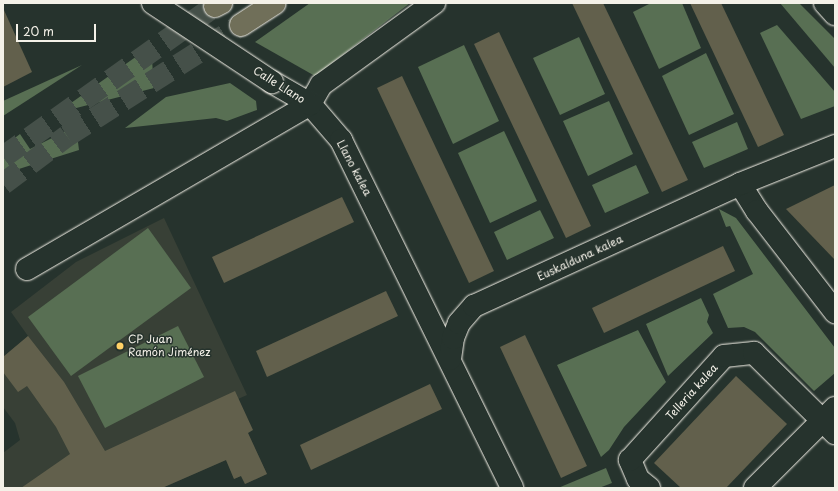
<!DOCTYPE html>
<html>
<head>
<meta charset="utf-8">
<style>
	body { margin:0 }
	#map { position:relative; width:838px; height:491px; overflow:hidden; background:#26332d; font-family:"Playpen Sans",sans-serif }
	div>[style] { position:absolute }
	.built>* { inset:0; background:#384036 }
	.green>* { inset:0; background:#586f53 }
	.building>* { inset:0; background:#62604c }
	.major-tunnel>* { height:22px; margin-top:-11px; transform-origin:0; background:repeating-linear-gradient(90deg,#455049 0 22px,transparent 0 33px) }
	.roads { filter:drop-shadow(0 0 1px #f4f1e8) drop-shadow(0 0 1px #f4f1e8) }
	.minor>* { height:22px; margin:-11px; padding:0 11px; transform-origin:11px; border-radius:11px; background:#26332d }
	.major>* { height:22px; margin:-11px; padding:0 11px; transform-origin:11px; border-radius:11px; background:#706f59 }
	.bridges { filter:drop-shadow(0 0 1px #f4f1e8) drop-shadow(0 0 1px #f4f1e8) }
	.minor-bridge>* { height:22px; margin:-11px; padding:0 11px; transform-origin:11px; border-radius:11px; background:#26332d }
	.dots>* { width:11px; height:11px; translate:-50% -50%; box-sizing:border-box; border:2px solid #26332d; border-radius:50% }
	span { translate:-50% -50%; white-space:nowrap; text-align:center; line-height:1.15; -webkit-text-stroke:3px #26332d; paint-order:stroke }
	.street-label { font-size:11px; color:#f4f1e8 }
	.poi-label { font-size:11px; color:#f4f1e8 }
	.left { translate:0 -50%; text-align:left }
	.frame { position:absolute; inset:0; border:4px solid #f4f1e8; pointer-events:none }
	.scale { position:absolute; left:16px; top:24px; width:80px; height:18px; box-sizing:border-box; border:2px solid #f4f1e8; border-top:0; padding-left:5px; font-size:12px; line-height:14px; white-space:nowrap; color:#f4f1e8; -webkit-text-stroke:3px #26332d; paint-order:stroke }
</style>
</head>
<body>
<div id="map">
	<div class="built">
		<div style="clip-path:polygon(164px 218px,247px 395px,238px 399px,248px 433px,267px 474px,245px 484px,241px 476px,234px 479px,226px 460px,162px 488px,3px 488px,3px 453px,20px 440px,15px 423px,3px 407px,3px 357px,28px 336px,11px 312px,76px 262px)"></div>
	</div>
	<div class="green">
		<div style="clip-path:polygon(310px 3px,410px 3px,315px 76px,255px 42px)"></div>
		<div style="clip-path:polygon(651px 3px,682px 3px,701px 48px,659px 69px,633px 12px)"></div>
		<div style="clip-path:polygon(780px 3px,799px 3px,835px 39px,835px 68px)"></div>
		<div style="clip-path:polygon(777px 25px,835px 92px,835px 106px,801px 119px,760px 33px)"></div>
		<div style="clip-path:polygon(579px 37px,605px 94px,560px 115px,533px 58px)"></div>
		<div style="clip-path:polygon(464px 45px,499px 121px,453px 144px,418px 67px)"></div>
		<div style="clip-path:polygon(151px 46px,154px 88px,57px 113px)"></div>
		<div style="clip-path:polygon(706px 53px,734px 114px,689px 135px,662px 76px)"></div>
		<div style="clip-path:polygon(82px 65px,3px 116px,3px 101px)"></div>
		<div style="clip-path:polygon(230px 83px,256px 101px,257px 110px,227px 121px,216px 118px,125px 128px,166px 97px)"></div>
		<div style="clip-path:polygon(609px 101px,633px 154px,588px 176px,563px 121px)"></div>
		<div style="clip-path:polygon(737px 122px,748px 149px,704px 168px,692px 142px)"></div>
		<div style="clip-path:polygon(76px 126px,79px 150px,3px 174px,3px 147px,20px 134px,30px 149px)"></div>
		<div style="clip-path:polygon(504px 131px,537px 201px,490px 223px,458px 153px)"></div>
		<div style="clip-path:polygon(636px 165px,649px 193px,605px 213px,592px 185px)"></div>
		<div style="clip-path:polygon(719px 209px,736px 218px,835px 348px,835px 373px,814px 391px,755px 332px,744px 327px,728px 328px,713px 294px,753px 274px,730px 226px,726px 227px)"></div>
		<div style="clip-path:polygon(540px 210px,554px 238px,507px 260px,494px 232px)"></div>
		<div style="clip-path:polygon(148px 228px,191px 288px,71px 376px,28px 317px)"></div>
		<div style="clip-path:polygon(701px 298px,709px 315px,707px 322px,713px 333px,668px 376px,646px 324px)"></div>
		<div style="clip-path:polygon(178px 326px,204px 377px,105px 428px,78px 376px)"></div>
		<div style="clip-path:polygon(638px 330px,666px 382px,624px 427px,609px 450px,601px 457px,557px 365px)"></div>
		<div style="clip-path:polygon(606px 468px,612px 483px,599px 488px,558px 488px)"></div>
	</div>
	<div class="building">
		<div style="clip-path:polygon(572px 3px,603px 3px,688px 180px,662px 192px)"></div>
		<div style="clip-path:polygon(690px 3px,721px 3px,784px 135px,758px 147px)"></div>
		<div style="clip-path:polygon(3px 8px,32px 72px,3px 87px)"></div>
		<div style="clip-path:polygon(499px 32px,591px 226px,566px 238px,474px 44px)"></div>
		<div style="clip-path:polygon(402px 76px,494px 271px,469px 283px,377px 88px)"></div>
		<div style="clip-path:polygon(835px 185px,835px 260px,786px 209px)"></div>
		<div style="clip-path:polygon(342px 197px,354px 222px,224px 283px,212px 257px)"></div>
		<div style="clip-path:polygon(723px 246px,735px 271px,604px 333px,592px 308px)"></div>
		<div style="clip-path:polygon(386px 291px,398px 316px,267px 377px,256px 351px)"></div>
		<div style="clip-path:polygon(525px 335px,587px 466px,561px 478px,500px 347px)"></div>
		<div style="clip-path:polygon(28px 336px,64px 382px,105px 451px,235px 391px,253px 430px,248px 433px,267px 474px,245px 484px,241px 476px,234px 479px,226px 460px,162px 488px,21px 488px,70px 454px,56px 427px,27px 386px,18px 392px,3px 372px,3px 357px)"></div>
		<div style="clip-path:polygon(736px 376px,787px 424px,726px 488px,681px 488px,654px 463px)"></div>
		<div style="clip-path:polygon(430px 384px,442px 409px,311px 470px,300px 445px)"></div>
	</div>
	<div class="major-tunnel">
		<div style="left:3px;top:157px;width:260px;rotate:-35.5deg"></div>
		<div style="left:3px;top:184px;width:80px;rotate:-36.9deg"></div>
		<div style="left:67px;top:136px;width:206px;rotate:-32.5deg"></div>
	</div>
	<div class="roads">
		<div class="minor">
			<div style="left:825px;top:3px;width:15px;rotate:48deg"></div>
			<div style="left:272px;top:82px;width:44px;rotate:30.1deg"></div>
			<div style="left:310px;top:104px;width:48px;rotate:49.3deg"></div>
			<div style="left:341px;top:140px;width:388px;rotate:63.8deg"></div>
			<div style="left:740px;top:184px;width:32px;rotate:58deg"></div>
			<div style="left:757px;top:211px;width:128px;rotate:52.3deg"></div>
			<div style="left:27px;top:269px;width:328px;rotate:-30.2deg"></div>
			<div style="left:310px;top:104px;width:22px;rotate:-60deg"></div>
			<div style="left:321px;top:85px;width:140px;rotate:-36deg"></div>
			<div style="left:450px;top:359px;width:21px;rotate:-82deg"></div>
			<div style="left:453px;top:338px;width:16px;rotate:-68deg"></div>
			<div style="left:459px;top:323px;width:23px;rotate:-49deg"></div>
			<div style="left:474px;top:306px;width:293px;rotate:-24.6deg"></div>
			<div style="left:740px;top:184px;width:102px;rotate:-21.8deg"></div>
			<div style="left:649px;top:488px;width:14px;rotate:-141deg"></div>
			<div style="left:638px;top:479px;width:21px;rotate:-113deg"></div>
			<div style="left:630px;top:460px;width:140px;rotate:-47.9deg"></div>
			<div style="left:724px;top:356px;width:30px;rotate:-6deg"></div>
			<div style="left:754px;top:353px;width:114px;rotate:44.6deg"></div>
			<div style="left:755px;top:488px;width:113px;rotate:-45deg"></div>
		</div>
		<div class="major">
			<div style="left:215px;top:6px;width:7px;rotate:-27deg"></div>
			<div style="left:241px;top:25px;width:40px;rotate:-32.9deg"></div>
		</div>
	</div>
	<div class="bridges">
		<div class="minor-bridge">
			<div style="left:153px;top:3px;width:143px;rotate:33.6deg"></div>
		</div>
	</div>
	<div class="dots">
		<div style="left:120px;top:346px;background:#ffd166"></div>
	</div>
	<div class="street-label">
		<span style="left:279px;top:85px;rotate:32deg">Calle Llano</span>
		<span style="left:354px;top:168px;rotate:62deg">Llano kalea</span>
		<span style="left:580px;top:258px;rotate:-25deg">Euskalduna kalea</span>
		<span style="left:692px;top:392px;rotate:-48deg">Telleria kalea</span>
	</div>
	<div class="poi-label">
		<span class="left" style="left:128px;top:346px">CP Juan<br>Ramón Jiménez</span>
	</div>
	<div class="frame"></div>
	<div class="scale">20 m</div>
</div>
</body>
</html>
